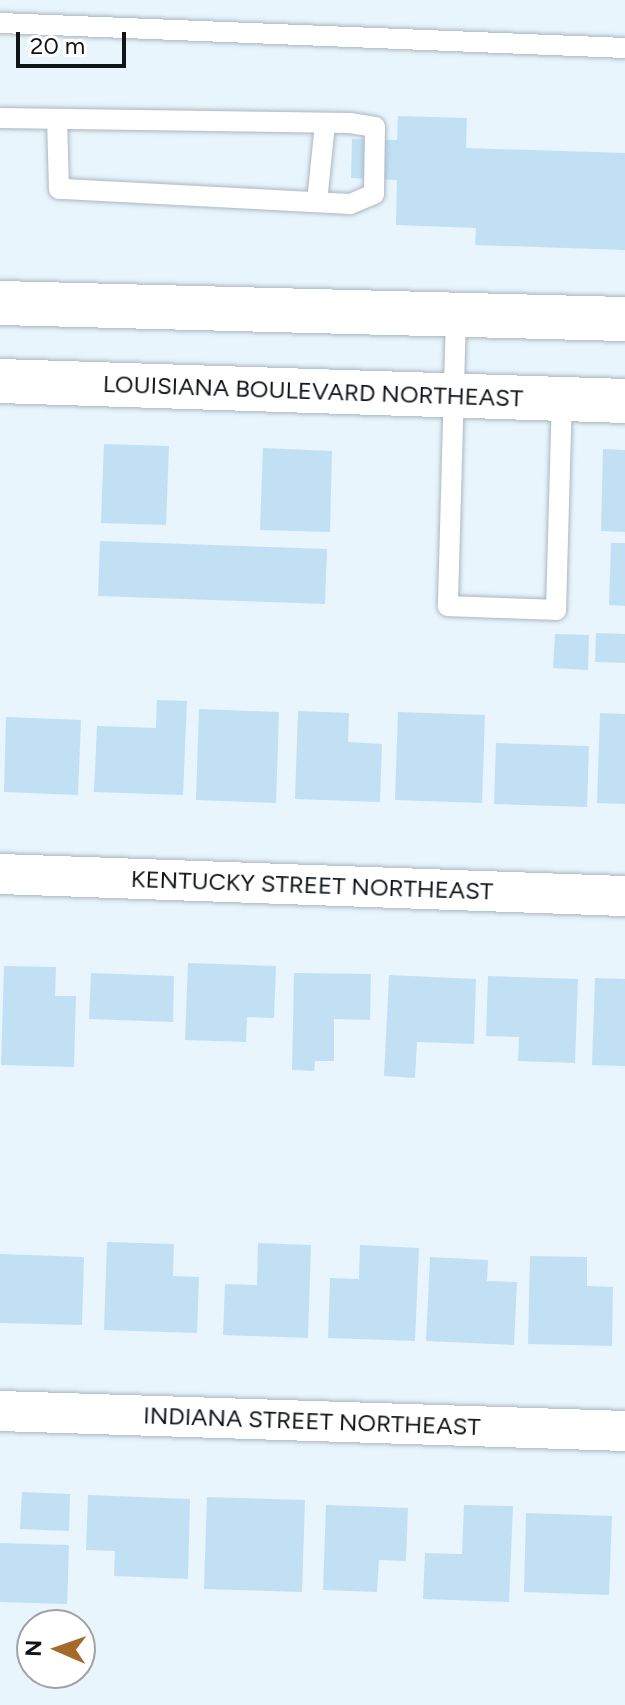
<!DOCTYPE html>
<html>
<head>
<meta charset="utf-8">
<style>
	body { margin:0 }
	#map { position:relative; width:625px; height:1705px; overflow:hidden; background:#e8f5fd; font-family:Figtree,sans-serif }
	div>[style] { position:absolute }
	.building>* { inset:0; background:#c1e0f4 }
	.roads { filter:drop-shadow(0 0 2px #abb7bf) drop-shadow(0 0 2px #abb7bf) }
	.service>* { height:20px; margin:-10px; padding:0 10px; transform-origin:10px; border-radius:10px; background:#fff }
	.minor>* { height:40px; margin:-20px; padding:0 20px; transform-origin:20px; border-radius:20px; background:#fff }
	.secondary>* { height:44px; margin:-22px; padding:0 22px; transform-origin:22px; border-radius:22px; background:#fff }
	span { translate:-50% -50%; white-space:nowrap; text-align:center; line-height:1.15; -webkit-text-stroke:6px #fff; paint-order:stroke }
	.street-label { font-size:24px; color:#111518 }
	.north { position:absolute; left:16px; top:1609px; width:80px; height:80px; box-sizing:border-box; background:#fff; border:2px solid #a0a1a3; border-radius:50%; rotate:272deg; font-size:22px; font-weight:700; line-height:32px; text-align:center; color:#111518 }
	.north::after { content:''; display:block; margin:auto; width:28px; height:36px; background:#a5692b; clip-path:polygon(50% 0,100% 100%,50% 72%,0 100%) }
	.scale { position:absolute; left:16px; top:32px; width:110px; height:36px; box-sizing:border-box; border:4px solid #111518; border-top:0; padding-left:10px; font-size:24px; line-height:28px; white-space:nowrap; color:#111518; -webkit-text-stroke:6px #fff; paint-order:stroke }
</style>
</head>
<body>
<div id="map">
	<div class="building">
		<div style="clip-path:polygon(398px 116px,467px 118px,466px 148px,625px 153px,625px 250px,475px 245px,476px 228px,396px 225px,397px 180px,351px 178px,352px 139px,397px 140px)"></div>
		<div style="clip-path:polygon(104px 444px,169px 446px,166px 525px,101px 523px)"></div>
		<div style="clip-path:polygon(263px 448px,332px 451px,330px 532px,260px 530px)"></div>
		<div style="clip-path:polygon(603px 449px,625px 450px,625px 532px,601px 531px)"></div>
		<div style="clip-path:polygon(100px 541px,327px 549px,325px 604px,98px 596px)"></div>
		<div style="clip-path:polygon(611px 543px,625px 543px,625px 606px,609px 605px)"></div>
		<div style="clip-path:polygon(596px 633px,625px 634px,625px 663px,595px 662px)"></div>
		<div style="clip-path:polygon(555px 634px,589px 635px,588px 670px,553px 668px)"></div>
		<div style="clip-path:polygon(157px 700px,187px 701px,183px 795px,94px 792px,97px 726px,156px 728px)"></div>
		<div style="clip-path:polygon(199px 709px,279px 712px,276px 803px,196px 800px)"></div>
		<div style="clip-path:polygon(298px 711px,349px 713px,348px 742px,382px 744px,380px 802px,295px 799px)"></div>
		<div style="clip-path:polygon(398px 712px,485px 715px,482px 803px,395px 800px)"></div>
		<div style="clip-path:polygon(600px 713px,625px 714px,625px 804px,597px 803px)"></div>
		<div style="clip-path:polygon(6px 717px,81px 720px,78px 795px,4px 792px)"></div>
		<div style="clip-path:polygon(496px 743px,589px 746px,587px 807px,494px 804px)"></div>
		<div style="clip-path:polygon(188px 963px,276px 966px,274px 1018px,247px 1017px,246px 1042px,185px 1040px)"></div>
		<div style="clip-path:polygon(4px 966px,56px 967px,55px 996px,76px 996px,74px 1067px,1px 1065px)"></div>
		<div style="clip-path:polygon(91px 973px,174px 976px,173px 1022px,89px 1019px)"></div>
		<div style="clip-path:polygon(294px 973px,371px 974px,370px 1020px,334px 1019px,334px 1061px,315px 1061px,314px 1071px,292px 1070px)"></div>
		<div style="clip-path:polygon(389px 975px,476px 979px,474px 1044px,417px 1042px,415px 1078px,384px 1076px)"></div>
		<div style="clip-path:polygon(488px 976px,578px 979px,575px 1063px,518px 1061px,519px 1037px,486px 1036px)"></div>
		<div style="clip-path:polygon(595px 978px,625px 979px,625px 1066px,592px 1065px)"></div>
		<div style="clip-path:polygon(107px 1242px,174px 1244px,173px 1276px,199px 1277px,197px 1333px,104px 1330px)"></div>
		<div style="clip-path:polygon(258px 1243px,311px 1245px,308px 1338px,223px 1335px,225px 1284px,257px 1285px)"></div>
		<div style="clip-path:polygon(360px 1245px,419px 1248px,415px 1341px,328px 1338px,330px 1278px,359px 1279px)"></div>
		<div style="clip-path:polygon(0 1254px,84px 1257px,82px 1325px,0 1323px)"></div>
		<div style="clip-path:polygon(530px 1256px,587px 1257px,587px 1286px,613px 1287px,612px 1346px,528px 1344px)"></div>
		<div style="clip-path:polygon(430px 1257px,488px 1260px,487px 1281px,517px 1282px,514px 1345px,426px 1341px)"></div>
		<div style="clip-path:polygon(22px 1492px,70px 1494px,69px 1531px,20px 1529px)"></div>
		<div style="clip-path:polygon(88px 1495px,190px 1499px,188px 1579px,114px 1576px,115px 1551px,86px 1550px)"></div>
		<div style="clip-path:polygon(207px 1497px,305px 1500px,302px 1592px,204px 1589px)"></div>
		<div style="clip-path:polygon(326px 1505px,408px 1508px,406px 1561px,379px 1560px,377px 1592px,323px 1590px)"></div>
		<div style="clip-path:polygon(464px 1505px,513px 1506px,509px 1602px,423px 1599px,425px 1553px,462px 1554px)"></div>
		<div style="clip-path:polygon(526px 1513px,612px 1516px,609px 1595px,524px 1592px)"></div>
		<div style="clip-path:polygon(0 1543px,69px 1545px,67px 1604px,0 1602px)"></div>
	</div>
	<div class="roads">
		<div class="service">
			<div style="left:0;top:23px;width:625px;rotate:2.29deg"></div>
			<div style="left:0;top:118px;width:350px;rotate:0.8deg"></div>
			<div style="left:350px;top:123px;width:25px;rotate:9deg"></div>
			<div style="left:375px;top:127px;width:67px;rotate:90.9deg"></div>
			<div style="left:374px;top:194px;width:26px;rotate:157deg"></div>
			<div style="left:350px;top:204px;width:291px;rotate:-177deg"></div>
			<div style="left:59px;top:189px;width:70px;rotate:-91.6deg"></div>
			<div style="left:317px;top:202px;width:79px;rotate:-84.2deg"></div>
			<div style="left:456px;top:315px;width:291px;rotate:91.6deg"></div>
			<div style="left:448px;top:606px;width:108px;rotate:2.1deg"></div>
			<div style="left:556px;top:610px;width:211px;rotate:-88.4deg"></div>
		</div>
		<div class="minor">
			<div style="left:0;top:874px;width:625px;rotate:2.02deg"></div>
			<div style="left:0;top:1411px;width:625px;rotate:1.83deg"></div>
		</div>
		<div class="secondary">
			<div style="left:0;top:303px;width:625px;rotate:1.47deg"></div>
			<div style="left:0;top:381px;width:625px;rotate:1.83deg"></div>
		</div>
	</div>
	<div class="street-label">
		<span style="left:313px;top:391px;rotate:2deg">LOUISIANA BOULEVARD NORTHEAST</span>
		<span style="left:312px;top:885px;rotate:2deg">KENTUCKY STREET NORTHEAST</span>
		<span style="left:312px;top:1421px;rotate:2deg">INDIANA STREET NORTHEAST</span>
	</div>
	<div class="north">N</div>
	<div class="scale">20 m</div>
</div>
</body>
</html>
